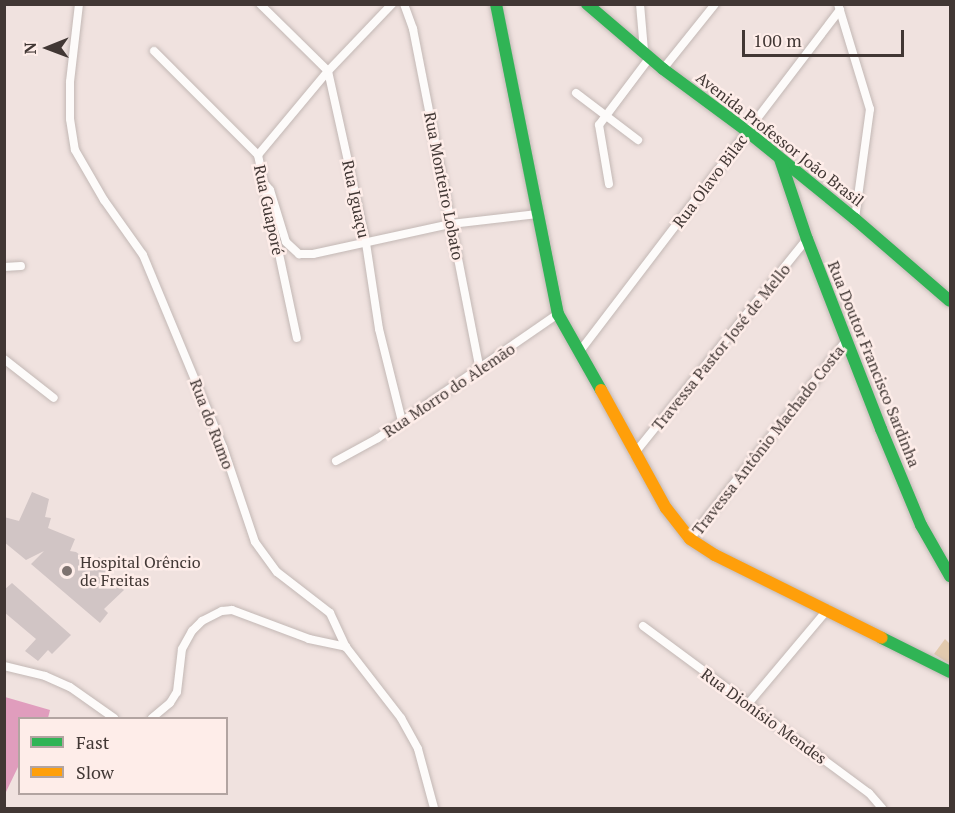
<!DOCTYPE html>
<html>
<head>
<meta charset="utf-8">
<style>
	body { margin:0 }
	#map { position:relative; width:955px; height:813px; overflow:hidden; background:#f0e2df; font-family:"PT Serif",serif }
	div>[style] { position:absolute }
	.green>* { inset:0; background:#e2caae }
	.water>* { inset:0; background:#e09dbd }
	.building>* { inset:0; background:#d1c5c5 }
	.roads { filter:drop-shadow(0 0 2px #c3b8b5) drop-shadow(0 0 2px #c3b8b5) }
	.street>* { height:8px; margin:-4px; padding:0 4px; transform-origin:4px; border-radius:4px; background:#fdfbfa }
	.fast>* { height:12px; margin:-6px; padding:0 6px; transform-origin:6px; border-radius:6px; background:#30b455 }
	.slow>* { height:12px; margin:-6px; padding:0 6px; transform-origin:6px; border-radius:6px; background:#ff9f0a }
	.dots>* { width:16px; height:16px; translate:-50% -50%; box-sizing:border-box; border:3px solid #feede9; border-radius:50% }
	span { translate:-50% -50%; white-space:nowrap; text-align:center; line-height:1.15; -webkit-text-stroke:5px #feede9; paint-order:stroke }
	.street-label { font-size:16px; color:#413734 }
	.poi-label { font-size:16px; color:#413734 }
	.left { translate:0 -50%; text-align:left }
	.frame { position:absolute; inset:0; border:6px solid #413734; pointer-events:none }
	.legend { position:absolute; left:18px; top:717px; width:210px; height:78px; box-sizing:border-box; background:#feede9; border:2px solid #b2a4a1; margin:0; padding:8px 10px; list-style:none; font-size:18px; color:#413734 }
	.legend li { display:flex; align-items:center; gap:12px; height:30px }
	.legend b { width:30px; border:2px solid #b2a4a1 }
	.north { position:absolute; left:18px; top:18px; width:60px; height:60px; -webkit-text-stroke:4px #feede9; paint-order:stroke; rotate:269deg; font-size:16px; font-weight:700; line-height:24px; text-align:center; color:#413734 }
	.north::after { content:''; display:block; margin:auto; width:21px; height:27px; background:#413734; clip-path:polygon(50% 0,100% 100%,50% 72%,0 100%) }
	.scale { position:absolute; left:742px; top:30px; width:162px; height:27px; box-sizing:border-box; border:3px solid #413734; border-top:0; padding-left:8px; font-size:18px; line-height:21px; white-space:nowrap; color:#413734; -webkit-text-stroke:4px #feede9; paint-order:stroke }
</style>
</head>
<body>
<div id="map">
	<div class="green">
		<div style="clip-path:polygon(945px 639px,950px 644px,950px 664px,934px 654px)"></div>
	</div>
	<div class="water">
		<div style="clip-path:polygon(5px 697px,50px 710px,48px 718px,20px 718px,19px 765px,5px 794px)"></div>
	</div>
	<div class="building">
		<div style="clip-path:polygon(32px 492px,49px 499px,45px 517px,51px 518px,48px 528px,75px 539px,70px 551px,76px 552px,92px 564px,99px 557px,113px 570px,108px 576px,124px 590px,104px 609px,108px 613px,100px 623px,31px 564px,44px 551px,26px 560px,4px 542px,4px 517px,19px 521px)"></div>
		<div style="clip-path:polygon(12px 583px,71px 635px,52px 654px,48px 650px,38px 661px,25px 651px,36px 639px,4px 612px,4px 590px)"></div>
	</div>
	<div class="roads">
		<div class="street">
			<div style="left:79px;top:4px;width:79px;rotate:96.6deg"></div>
			<div style="left:70px;top:82px;width:37px;rotate:90deg"></div>
			<div style="left:70px;top:119px;width:31px;rotate:81deg"></div>
			<div style="left:75px;top:150px;width:58px;rotate:59.9deg"></div>
			<div style="left:104px;top:200px;width:67px;rotate:54.7deg"></div>
			<div style="left:143px;top:255px;width:208px;rotate:67.4deg"></div>
			<div style="left:223px;top:447px;width:100px;rotate:71.4deg"></div>
			<div style="left:255px;top:542px;width:37px;rotate:54deg"></div>
			<div style="left:277px;top:572px;width:67px;rotate:37.7deg"></div>
			<div style="left:330px;top:613px;width:38px;rotate:65deg"></div>
			<div style="left:346px;top:647px;width:90px;rotate:52.2deg"></div>
			<div style="left:401px;top:718px;width:35px;rotate:61deg"></div>
			<div style="left:418px;top:749px;width:61px;rotate:74.8deg"></div>
			<div style="left:260px;top:4px;width:95px;rotate:44.6deg"></div>
			<div style="left:328px;top:71px;width:176px;rotate:77.5deg"></div>
			<div style="left:366px;top:243px;width:87px;rotate:81.4deg"></div>
			<div style="left:379px;top:329px;width:95px;rotate:76deg"></div>
			<div style="left:404px;top:4px;width:27px;rotate:70deg"></div>
			<div style="left:413px;top:29px;width:347px;rotate:78.9deg"></div>
			<div style="left:640px;top:4px;width:47px;rotate:85.1deg"></div>
			<div style="left:838px;top:4px;width:110px;rotate:73.1deg"></div>
			<div style="left:870px;top:109px;width:111px;rotate:97.8deg"></div>
			<div style="left:154px;top:51px;width:147px;rotate:45deg"></div>
			<div style="left:258px;top:155px;width:187px;rotate:78deg"></div>
			<div style="left:663px;top:69px;width:83px;rotate:-51.3deg"></div>
			<div style="left:576px;top:93px;width:78px;rotate:37.2deg"></div>
			<div style="left:258px;top:155px;width:109px;rotate:-50.2deg"></div>
			<div style="left:328px;top:71px;width:93px;rotate:-46.3deg"></div>
			<div style="left:264px;top:183px;width:9px;rotate:49deg"></div>
			<div style="left:270px;top:190px;width:54px;rotate:72.9deg"></div>
			<div style="left:286px;top:242px;width:18px;rotate:43deg"></div>
			<div style="left:299px;top:254px;width:14px"></div>
			<div style="left:313px;top:254px;width:141px;rotate:-12.3deg"></div>
			<div style="left:451px;top:224px;width:87px;rotate:-6.6deg"></div>
			<div style="left:609px;top:184px;width:60px;rotate:-99.6deg"></div>
			<div style="left:599px;top:125px;width:85px;rotate:-53.1deg"></div>
			<div style="left:4px;top:267px;width:17px;rotate:-3deg"></div>
			<div style="left:580px;top:351px;width:429px;rotate:-52.7deg"></div>
			<div style="left:4px;top:359px;width:63px;rotate:38deg"></div>
			<div style="left:634px;top:454px;width:276px;rotate:-51.2deg"></div>
			<div style="left:336px;top:461px;width:48px;rotate:-28.7deg"></div>
			<div style="left:378px;top:438px;width:219px;rotate:-34.6deg"></div>
			<div style="left:690px;top:539px;width:252px;rotate:-51.8deg"></div>
			<div style="left:643px;top:626px;width:281px;rotate:36.5deg"></div>
			<div style="left:869px;top:793px;width:20px;rotate:49deg"></div>
			<div style="left:4px;top:666px;width:42px;rotate:13.7deg"></div>
			<div style="left:45px;top:676px;width:27px;rotate:24deg"></div>
			<div style="left:70px;top:687px;width:54px;rotate:35.2deg"></div>
			<div style="left:748px;top:704px;width:124px;rotate:-49.9deg"></div>
			<div style="left:152px;top:718px;width:23px;rotate:-40deg"></div>
			<div style="left:170px;top:703px;width:13px;rotate:-58deg"></div>
			<div style="left:177px;top:692px;width:43px;rotate:-83.4deg"></div>
			<div style="left:182px;top:649px;width:21px;rotate:-61deg"></div>
			<div style="left:192px;top:631px;width:14px;rotate:-45deg"></div>
			<div style="left:202px;top:621px;width:22px;rotate:-27deg"></div>
			<div style="left:222px;top:611px;width:10px;rotate:-6deg"></div>
			<div style="left:232px;top:610px;width:82px;rotate:20.6deg"></div>
			<div style="left:309px;top:639px;width:38px;rotate:12deg"></div>
		</div>
		<div class="fast">
			<div style="left:496px;top:4px;width:316px;rotate:78.7deg"></div>
			<div style="left:558px;top:314px;width:87px;rotate:60.5deg"></div>
			<div style="left:587px;top:4px;width:100px;rotate:40.5deg"></div>
			<div style="left:663px;top:69px;width:106px;rotate:36.5deg"></div>
			<div style="left:748px;top:132px;width:138px;rotate:39.1deg"></div>
			<div style="left:855px;top:219px;width:125px;rotate:40.8deg"></div>
			<div style="left:780px;top:159px;width:84px;rotate:71.4deg"></div>
			<div style="left:807px;top:239px;width:204px;rotate:68.7deg"></div>
			<div style="left:881px;top:429px;width:104px;rotate:67.4deg"></div>
			<div style="left:921px;top:525px;width:59px;rotate:60.4deg"></div>
			<div style="left:882px;top:638px;width:76px;rotate:26.6deg"></div>
		</div>
		<div class="slow">
			<div style="left:601px;top:390px;width:135px;rotate:61.2deg"></div>
			<div style="left:666px;top:508px;width:39px;rotate:52deg"></div>
			<div style="left:690px;top:539px;width:30px;rotate:33deg"></div>
			<div style="left:715px;top:555px;width:186px;rotate:26.4deg"></div>
		</div>
	</div>
	<div class="dots">
		<div style="left:67px;top:571px;background:#7e7370"></div>
	</div>
	<div class="street-label">
		<span style="left:780px;top:139px;rotate:38deg">Avenida Professor João Brasil</span>
		<span style="left:710px;top:181px;rotate:-53deg">Rua Olavo Bilac</span>
		<span style="left:444px;top:186px;rotate:79deg">Rua Monteiro Lobato</span>
		<span style="left:356px;top:199px;rotate:78deg">Rua Iguaçu</span>
		<span style="left:269px;top:210px;rotate:78deg">Rua Guaporé</span>
		<span style="left:721px;top:347px;rotate:-51deg">Travessa Pastor José de Mello</span>
		<span style="left:874px;top:364px;rotate:68deg">Rua Doutor Francisco Sardinha</span>
		<span style="left:449px;top:390px;rotate:-34deg">Rua Morro do Alemão</span>
		<span style="left:212px;top:424px;rotate:69deg">Rua do Rumo</span>
		<span style="left:768px;top:440px;rotate:-52deg">Travessa Antônio Machado Costa</span>
		<span style="left:764px;top:716px;rotate:36deg">Rua Dionísio Mendes</span>
	</div>
	<div class="poi-label">
		<span class="left" style="left:80px;top:571px">Hospital Orêncio<br>de Freitas</span>
	</div>
	<div class="frame"></div>
	<ul class="legend">
	<li><b style="height:8px;background:#30b455"></b>Fast</li>
	<li><b style="height:8px;background:#ff9f0a"></b>Slow</li>
	</ul>
	<div class="north">N</div>
	<div class="scale">100 m</div>
</div>
</body>
</html>
